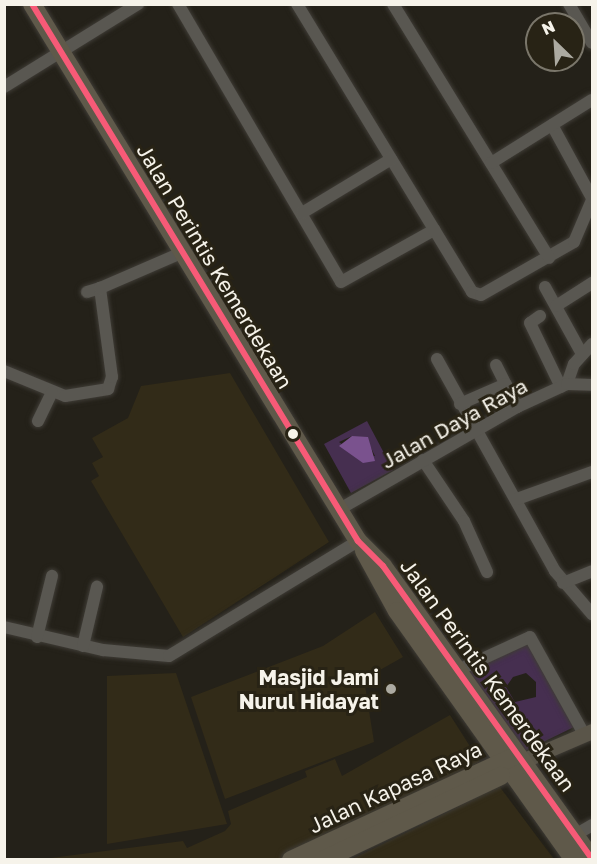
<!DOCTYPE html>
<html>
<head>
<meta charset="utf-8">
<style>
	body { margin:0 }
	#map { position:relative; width:597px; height:864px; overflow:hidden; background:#242119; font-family:"Golos Text",sans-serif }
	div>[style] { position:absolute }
	.built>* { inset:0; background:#322b18 }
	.green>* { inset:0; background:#462f50 }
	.water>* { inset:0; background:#7a528e }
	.roads { filter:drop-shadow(0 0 2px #3f3c36) drop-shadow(0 0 2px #3f3c36) }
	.minor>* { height:12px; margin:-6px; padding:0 6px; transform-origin:6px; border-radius:6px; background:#595751 }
	.major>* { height:15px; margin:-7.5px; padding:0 7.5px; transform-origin:7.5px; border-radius:7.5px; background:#5a5549 }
	.highway>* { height:18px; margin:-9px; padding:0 9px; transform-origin:9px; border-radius:9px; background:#5f594a }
	.bus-1>* { height:6px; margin:-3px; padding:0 3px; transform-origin:3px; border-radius:3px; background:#f75a77 }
	.dots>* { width:16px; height:16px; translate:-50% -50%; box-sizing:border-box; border:3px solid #282315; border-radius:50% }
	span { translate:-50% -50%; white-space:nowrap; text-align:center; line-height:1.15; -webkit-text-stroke:6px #282315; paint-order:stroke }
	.street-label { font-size:21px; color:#f6f3ea }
	.poi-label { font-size:21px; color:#f6f3ea; font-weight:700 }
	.right { translate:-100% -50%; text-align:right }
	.frame { position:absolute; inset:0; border:6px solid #f6f3ea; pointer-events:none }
	.north { position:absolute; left:525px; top:12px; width:60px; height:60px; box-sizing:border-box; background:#282315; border:2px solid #7a766a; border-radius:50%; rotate:335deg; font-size:16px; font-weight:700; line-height:24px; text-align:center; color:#f6f3ea }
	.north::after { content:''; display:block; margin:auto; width:21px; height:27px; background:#acaaa1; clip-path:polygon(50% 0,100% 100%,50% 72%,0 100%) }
</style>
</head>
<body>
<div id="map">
	<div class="built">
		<div style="clip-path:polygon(230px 373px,329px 542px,183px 637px,91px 481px,99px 476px,92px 463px,103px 457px,92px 438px,128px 418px,141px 386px)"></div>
		<div style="clip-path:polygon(375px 612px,403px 657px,364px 679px,374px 742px,225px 799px,191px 697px,323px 646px)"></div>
		<div style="clip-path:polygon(176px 673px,227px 824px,107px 844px,107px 676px)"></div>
		<div style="clip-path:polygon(450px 715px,480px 762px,283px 859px,35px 860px,183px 841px,187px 848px,225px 831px,231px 824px,228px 811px,307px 777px,305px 771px,335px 759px,342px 776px)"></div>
		<div style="clip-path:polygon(499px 786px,554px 859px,350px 860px,426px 823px)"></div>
	</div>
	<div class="green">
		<div style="clip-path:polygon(evenodd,367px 421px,393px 470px,351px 493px,324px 444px,367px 421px,352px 436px,368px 442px,375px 456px,361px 458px,339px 442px,352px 436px)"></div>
		<div style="clip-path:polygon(evenodd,530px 640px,574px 727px,525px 751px,468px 672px,530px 640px,526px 673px,536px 682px,536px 697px,515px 702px,506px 687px,513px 677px,526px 673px)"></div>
	</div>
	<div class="water">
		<div style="clip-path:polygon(352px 436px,368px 437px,375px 461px,363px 463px,339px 446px)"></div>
	</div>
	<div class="roads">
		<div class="minor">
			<div style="left:178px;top:4px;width:322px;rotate:59.6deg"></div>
			<div style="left:341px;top:282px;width:107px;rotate:-29.2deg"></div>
			<div style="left:297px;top:4px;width:337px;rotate:58.7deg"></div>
			<div style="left:472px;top:292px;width:9px;rotate:18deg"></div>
			<div style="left:481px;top:295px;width:107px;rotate:-29.7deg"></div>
			<div style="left:574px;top:242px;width:46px;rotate:-66.8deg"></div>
			<div style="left:393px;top:4px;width:298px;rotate:58.4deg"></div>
			<div style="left:569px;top:4px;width:45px;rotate:59.5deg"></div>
			<div style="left:4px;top:87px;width:158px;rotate:-31.8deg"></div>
			<div style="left:552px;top:125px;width:83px;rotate:61.3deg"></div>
			<div style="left:491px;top:163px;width:119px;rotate:-32deg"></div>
			<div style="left:302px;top:213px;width:104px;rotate:-31.2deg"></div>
			<div style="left:545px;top:287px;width:77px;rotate:61.1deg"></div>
			<div style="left:87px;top:292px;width:14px;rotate:-17deg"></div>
			<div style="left:556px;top:306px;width:43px;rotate:-32.6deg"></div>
			<div style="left:540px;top:316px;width:12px;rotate:145deg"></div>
			<div style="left:530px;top:323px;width:71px;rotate:64.2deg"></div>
			<div style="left:437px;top:359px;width:243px;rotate:60.9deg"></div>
			<div style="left:555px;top:571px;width:57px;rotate:49.3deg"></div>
			<div style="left:496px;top:365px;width:47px;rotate:63.4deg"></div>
			<div style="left:4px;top:371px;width:66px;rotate:22.3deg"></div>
			<div style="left:65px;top:396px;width:44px;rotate:-9.2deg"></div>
			<div style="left:108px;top:389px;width:13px;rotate:-72deg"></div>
			<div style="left:112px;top:377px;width:90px;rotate:-97.7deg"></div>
			<div style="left:100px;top:288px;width:88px;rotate:-23.4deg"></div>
			<div style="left:567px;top:384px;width:21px;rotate:-71deg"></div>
			<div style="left:574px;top:364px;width:27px;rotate:-48deg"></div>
			<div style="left:460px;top:404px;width:50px;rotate:-23.5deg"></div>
			<div style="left:38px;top:421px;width:32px;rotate:-64deg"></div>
			<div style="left:423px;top:460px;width:73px;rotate:56.1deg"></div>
			<div style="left:464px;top:521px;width:56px;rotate:65.7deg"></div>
			<div style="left:517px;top:499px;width:80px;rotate:-19.8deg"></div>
			<div style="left:338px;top:510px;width:207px;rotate:-29.9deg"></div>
			<div style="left:517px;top:407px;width:55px;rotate:-24.7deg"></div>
			<div style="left:567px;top:384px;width:25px;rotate:2deg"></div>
			<div style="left:563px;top:583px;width:31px;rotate:-22deg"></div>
			<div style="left:4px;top:627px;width:102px;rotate:13.1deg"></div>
			<div style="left:103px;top:650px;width:66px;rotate:5.2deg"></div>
			<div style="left:169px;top:656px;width:221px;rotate:-31.3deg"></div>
			<div style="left:37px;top:637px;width:63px;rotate:-76.2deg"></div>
			<div style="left:83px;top:646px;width:61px;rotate:-76.7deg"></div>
			<div style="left:456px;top:671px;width:81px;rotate:-24.7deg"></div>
			<div style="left:530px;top:637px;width:111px;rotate:60.9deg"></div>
			<div style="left:575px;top:835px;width:20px;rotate:-30deg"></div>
		</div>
		<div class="major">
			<div style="left:522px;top:761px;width:76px;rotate:-23.2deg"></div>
		</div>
		<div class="highway">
			<div style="left:32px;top:4px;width:628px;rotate:58.74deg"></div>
			<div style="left:358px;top:541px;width:35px;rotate:45deg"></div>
			<div style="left:383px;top:566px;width:360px;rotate:54.5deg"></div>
			<div style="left:364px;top:551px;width:68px;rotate:61.2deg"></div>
			<div style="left:397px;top:611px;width:305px;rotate:54.6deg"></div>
			<div style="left:291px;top:860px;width:245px;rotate:-24.9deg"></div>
			<div style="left:323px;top:860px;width:197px;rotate:-25.3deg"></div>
		</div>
	</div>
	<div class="bus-1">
		<div style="left:32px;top:4px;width:628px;rotate:58.74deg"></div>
		<div style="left:358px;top:541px;width:35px;rotate:45deg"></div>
		<div style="left:383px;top:566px;width:360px;rotate:54.5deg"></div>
	</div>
	<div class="dots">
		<div style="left:293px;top:434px;background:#f6f3ea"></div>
		<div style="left:391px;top:689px;background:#acaaa1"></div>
	</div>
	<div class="street-label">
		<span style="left:215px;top:266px;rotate:59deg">Jalan Perintis Kemerdekaan</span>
		<span style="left:454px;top:423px;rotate:-29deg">Jalan Daya Raya</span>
		<span style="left:488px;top:675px;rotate:54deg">Jalan Perintis Kemerdekaan</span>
		<span style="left:395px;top:787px;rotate:-25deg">Jalan Kapasa Raya</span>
	</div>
	<div class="poi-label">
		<span class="right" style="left:379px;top:689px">Masjid Jami<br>Nurul Hidayat</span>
	</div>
	<div class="frame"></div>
	<div class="north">N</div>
</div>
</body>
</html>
